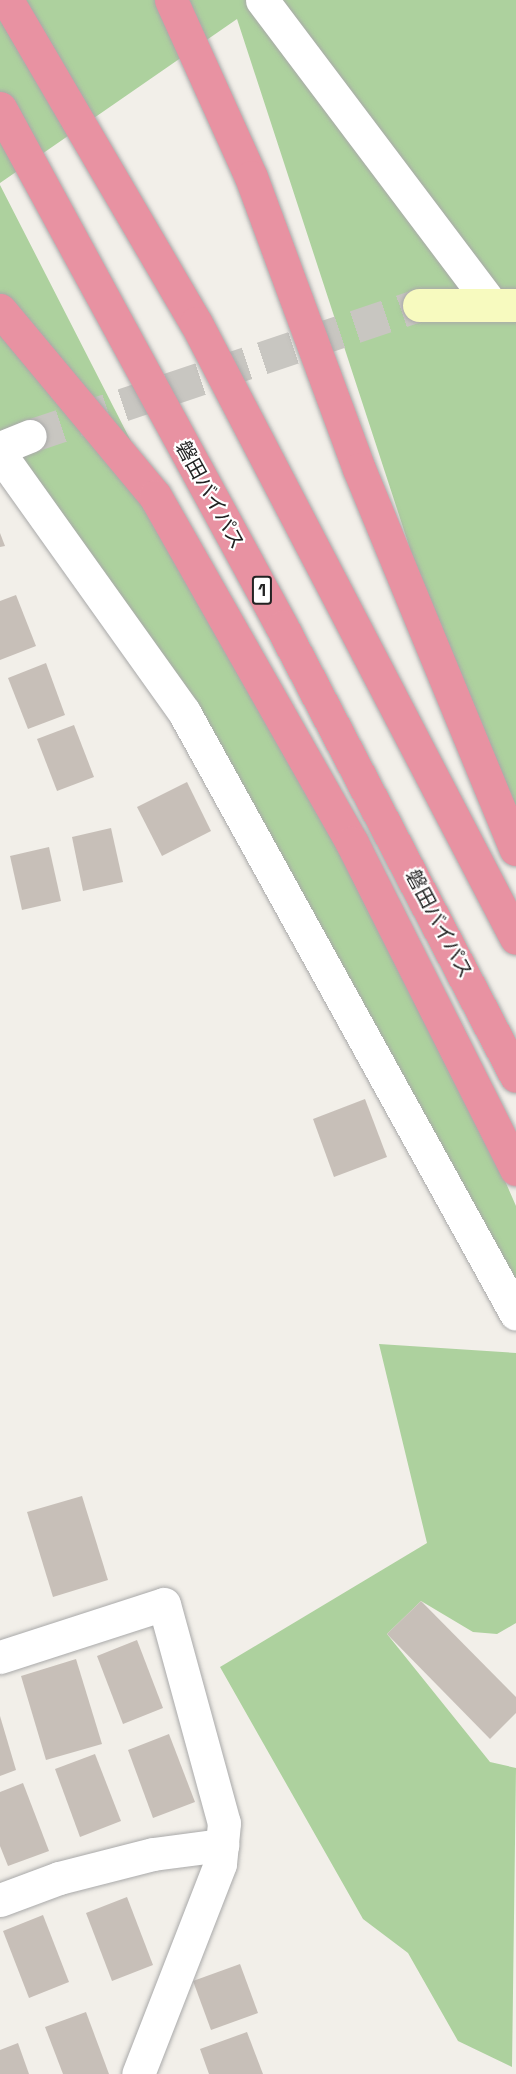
<!DOCTYPE html>
<html>
<head>
<meta charset="utf-8">
<style>
	body { margin:0 }
	#map { position:relative; width:516px; height:2074px; overflow:hidden; background:#f2efe9; font-family:"Space Grotesk","Noto Sans JP",sans-serif }
	div>[style] { position:absolute }
	.forest>* { inset:0; background:#add19e }
	.building>* { inset:0; background:#c7bfb8 }
	.street-tunnel>* { height:33px; margin-top:-16.5px; transform-origin:0; background:repeating-linear-gradient(90deg,#c8c6c1 0 33px,transparent 0 49px) }
	.roads { filter:drop-shadow(0 0 2px #a9a9a9) drop-shadow(0 0 2px #a9a9a9) }
	.street>* { height:33px; margin:-16.5px; padding:0 16.5px; transform-origin:16.5px; border-radius:16.5px; background:#fff }
	.secondary>* { height:33px; margin:-16.5px; padding:0 16.5px; transform-origin:16.5px; border-radius:16.5px; background:#f7fabf }
	.highway>* { height:33px; margin:-16.5px; padding:0 16.5px; transform-origin:16.5px; border-radius:16.5px; background:#e892a2 }
	span { translate:-50% -50%; white-space:nowrap; text-align:center; line-height:1.15; -webkit-text-stroke:4.5px #fff; paint-order:stroke }
	.shield-label span { padding:2px 4px; background:#fff; border:2px solid; border-radius:4px; -webkit-text-stroke-width:0 }
	.shield-label { font-size:18px; color:#222; font-weight:700 }
	.street-label { font-size:20px; color:#222 }
</style>
</head>
<body>
<div id="map">
	<div class="forest">
		<div style="clip-path:polygon(0 0,516px 0,516px 843px,478px 757px,237px 19px,0 183px)"></div>
		<div style="clip-path:polygon(0 185px,480px 1124px,516px 1206px,516px 1295px,282px 868px,0 463px)"></div>
		<div style="clip-path:polygon(379px 1344px,516px 1353px,516px 1623px,497px 1634px,473px 1632px,421px 1601px,387px 1634px,490px 1762px,516px 1768px,512px 2067px,458px 2041px,408px 1953px,363px 1919px,220px 1667px,427px 1543px)"></div>
	</div>
	<div class="building">
		<div style="clip-path:polygon(0 533px,5px 546px,0 547px)"></div>
		<div style="clip-path:polygon(16px 595px,36px 646px,0 660px,0 601px)"></div>
		<div style="clip-path:polygon(46px 663px,65px 715px,28px 729px,8px 678px)"></div>
		<div style="clip-path:polygon(74px 725px,94px 777px,57px 791px,37px 739px)"></div>
		<div style="clip-path:polygon(187px 782px,211px 831px,162px 856px,137px 807px)"></div>
		<div style="clip-path:polygon(111px 828px,123px 882px,83px 891px,72px 837px)"></div>
		<div style="clip-path:polygon(49px 847px,61px 901px,22px 910px,10px 856px)"></div>
		<div style="clip-path:polygon(365px 1099px,387px 1157px,334px 1177px,313px 1119px)"></div>
		<div style="clip-path:polygon(82px 1496px,108px 1580px,53px 1597px,27px 1512px)"></div>
		<div style="clip-path:polygon(421px 1601px,516px 1697px,516px 1713px,490px 1739px,387px 1634px)"></div>
		<div style="clip-path:polygon(137px 1640px,163px 1708px,123px 1724px,97px 1656px)"></div>
		<div style="clip-path:polygon(76px 1659px,102px 1744px,46px 1760px,21px 1676px)"></div>
		<div style="clip-path:polygon(0 1716px,16px 1770px,0 1776px)"></div>
		<div style="clip-path:polygon(169px 1734px,195px 1802px,153px 1818px,128px 1750px)"></div>
		<div style="clip-path:polygon(95px 1754px,121px 1821px,80px 1837px,55px 1769px)"></div>
		<div style="clip-path:polygon(23px 1783px,49px 1851px,8px 1866px,0 1846px,0 1792px)"></div>
		<div style="clip-path:polygon(127px 1897px,153px 1965px,112px 1981px,86px 1913px)"></div>
		<div style="clip-path:polygon(43px 1915px,69px 1982px,29px 1998px,3px 1931px)"></div>
		<div style="clip-path:polygon(240px 1964px,258px 2013px,211px 2030px,193px 1981px)"></div>
		<div style="clip-path:polygon(86px 2012px,109px 2074px,63px 2074px,45px 2027px)"></div>
		<div style="clip-path:polygon(247px 2032px,263px 2074px,209px 2074px,200px 2049px)"></div>
		<div style="clip-path:polygon(18px 2043px,29px 2074px,0 2074px,0 2050px)"></div>
	</div>
	<div class="street-tunnel">
		<div style="left:30px;top:436px;width:410px;rotate:-18.6deg"></div>
	</div>
	<div class="roads">
		<div class="street">
			<div style="left:262px;top:0;width:381px;rotate:53deg"></div>
			<div style="left:0;top:448px;width:32px;rotate:-22deg"></div>
			<div style="left:0;top:454px;width:317px;rotate:54.5deg"></div>
			<div style="left:184px;top:712px;width:687px;rotate:61.12deg"></div>
			<div style="left:0;top:1657px;width:172px;rotate:-17.9deg"></div>
			<div style="left:164px;top:1604px;width:227px;rotate:74.7deg"></div>
			<div style="left:224px;top:1823px;width:41px;rotate:95.6deg"></div>
			<div style="left:220px;top:1864px;width:225px;rotate:111.3deg"></div>
			<div style="left:0;top:1900px;width:63px;rotate:-20.4deg"></div>
			<div style="left:59px;top:1878px;width:97px;rotate:-14.3deg"></div>
			<div style="left:153px;top:1854px;width:70px;rotate:-7.4deg"></div>
		</div>
		<div class="secondary">
			<div style="left:419px;top:305px;width:97px"></div>
		</div>
		<div class="highway">
			<div style="left:7px;top:0;width:374px;rotate:59.7deg"></div>
			<div style="left:196px;top:323px;width:693px;rotate:62.51deg"></div>
			<div style="left:171px;top:0;width:194px;rotate:65.7deg"></div>
			<div style="left:251px;top:177px;width:311px;rotate:69.7deg"></div>
			<div style="left:359px;top:469px;width:411px;rotate:67.6deg"></div>
			<div style="left:0;top:108px;width:591px;rotate:61.48deg"></div>
			<div style="left:282px;top:627px;width:506px;rotate:62.47deg"></div>
			<div style="left:0;top:310px;width:242px;rotate:50.2deg"></div>
			<div style="left:155px;top:496px;width:399px;rotate:60.4deg"></div>
			<div style="left:352px;top:843px;width:365px;rotate:63.3deg"></div>
		</div>
	</div>
	<div class="shield-label">
		<span style="left:262px;top:590px">1</span>
	</div>
	<div class="street-label">
		<span style="left:210px;top:495px;rotate:61deg">磐田バイパス</span>
		<span style="left:439px;top:924px;rotate:62deg">磐田バイパス</span>
	</div>
</div>
</body>
</html>
